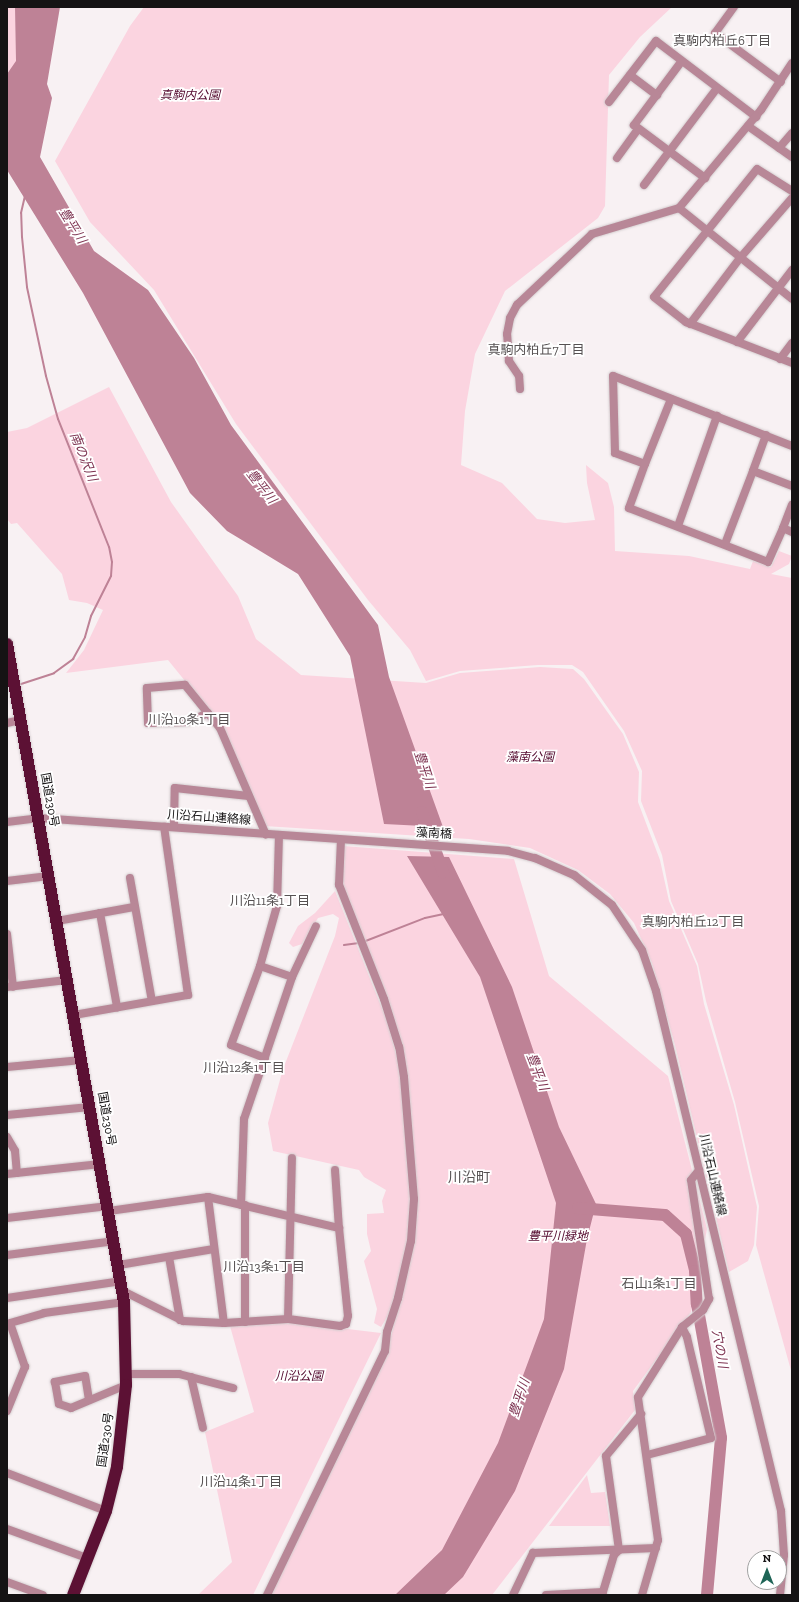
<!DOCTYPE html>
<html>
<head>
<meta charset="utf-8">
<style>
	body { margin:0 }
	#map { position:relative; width:799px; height:1602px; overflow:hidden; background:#f8f1f3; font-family:"Zilla Slab","Noto Sans JP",serif }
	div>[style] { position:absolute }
	.green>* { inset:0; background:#fbd4e0 }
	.water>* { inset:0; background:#be8296 }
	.stream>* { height:2px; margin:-1px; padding:0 1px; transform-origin:1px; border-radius:1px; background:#be8296 }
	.river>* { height:12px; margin:-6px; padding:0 6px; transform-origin:6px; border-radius:6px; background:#be8296 }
	.roads { filter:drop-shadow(0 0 1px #d4cdcf) drop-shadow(0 0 1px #d4cdcf) }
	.minor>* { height:8px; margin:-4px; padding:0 4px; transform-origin:4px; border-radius:4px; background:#b88797 }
	.highway>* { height:12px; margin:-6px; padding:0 6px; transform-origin:6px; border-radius:6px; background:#5c1134 }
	span { translate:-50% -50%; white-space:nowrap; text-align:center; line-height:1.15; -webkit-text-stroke:3.5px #fff; paint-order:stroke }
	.park-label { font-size:12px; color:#52072c; font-style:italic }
	.street-label { font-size:12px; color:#151314 }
	.neighbourhood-label { font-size:13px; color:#565152 }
	.water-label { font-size:13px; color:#7e3351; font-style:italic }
	.quarter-label { font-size:14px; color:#565152 }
	.frame { position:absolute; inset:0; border:8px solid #151314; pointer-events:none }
	.north { position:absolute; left:747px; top:1550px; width:40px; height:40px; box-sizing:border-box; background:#fff; border:1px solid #a1a1a1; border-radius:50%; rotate:0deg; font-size:11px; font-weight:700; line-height:16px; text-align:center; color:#151314 }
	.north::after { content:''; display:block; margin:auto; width:14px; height:18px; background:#1e6456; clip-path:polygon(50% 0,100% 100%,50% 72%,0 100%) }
</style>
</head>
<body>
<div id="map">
	<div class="green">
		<div style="clip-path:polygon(7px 7px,18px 7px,20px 59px,7px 81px)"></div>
		<div style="clip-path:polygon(144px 7px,672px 7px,640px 37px,609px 75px,605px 206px,598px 218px,505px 291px,475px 354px,465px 411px,461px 465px,502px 483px,537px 519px,565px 523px,595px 520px,587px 483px,586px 465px,608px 483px,614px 507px,615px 551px,689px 556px,750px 569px,753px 561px,771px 567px,779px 551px,792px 556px,789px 564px,771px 574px,792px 578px,792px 1374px,756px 1245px,759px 1206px,735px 1102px,706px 1001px,698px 964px,671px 901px,662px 855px,641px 801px,642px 771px,624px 731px,583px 672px,572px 665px,538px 665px,460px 671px,426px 681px,410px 650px,368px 600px,236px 424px,154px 290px,90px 222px,55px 161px,130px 26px)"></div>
		<div style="clip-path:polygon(109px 387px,171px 502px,238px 596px,256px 639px,301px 675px,426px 683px,460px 673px,540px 667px,573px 669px,584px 679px,623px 734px,639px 772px,638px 802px,660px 860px,669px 901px,697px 966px,704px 1004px,734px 1105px,757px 1207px,754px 1245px,748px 1261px,729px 1272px,675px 1045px,652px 963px,634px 923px,610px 894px,578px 870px,530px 848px,469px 839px,264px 826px,234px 755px,194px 692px,168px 660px,66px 673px,84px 650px,103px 610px,87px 603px,69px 600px,62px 574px,17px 523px,11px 524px,7px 519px,7px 432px,27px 428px)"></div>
		<div style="clip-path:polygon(343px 846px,514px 859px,549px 976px,668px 1076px,707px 1229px,691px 1312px,633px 1391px,635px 1410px,492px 1595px,271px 1595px,386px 1356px,412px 1253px,416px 1201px,407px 1072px,341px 887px)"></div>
		<div style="clip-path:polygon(335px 891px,387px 1021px,402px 1076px,411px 1194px,408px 1241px,390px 1312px,381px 1327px,374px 1323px,377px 1309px,364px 1261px,371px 1251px,367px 1234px,367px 1214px,384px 1213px,382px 1201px,386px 1190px,364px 1177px,359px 1170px,273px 1151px,268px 1123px,283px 1069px,335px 936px,339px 918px,333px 914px,318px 918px,302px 944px,293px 947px,289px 943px,298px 926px,315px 913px)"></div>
		<div style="clip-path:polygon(289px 1322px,381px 1333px,253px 1595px,198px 1595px,232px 1562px,205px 1432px,254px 1412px,230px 1326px)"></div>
		<div style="clip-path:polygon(587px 1475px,591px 1493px,605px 1492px,610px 1526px,549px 1526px)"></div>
	</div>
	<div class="water">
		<div style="clip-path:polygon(15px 7px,60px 7px,47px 84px,52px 98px,40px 157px,94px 251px,148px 290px,194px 358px,231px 425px,378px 625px,389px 677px,443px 827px,384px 824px,350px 656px,298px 574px,227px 531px,190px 493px,83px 293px,7px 170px,7px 74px,16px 61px)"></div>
		<div style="clip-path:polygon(407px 856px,449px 857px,512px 987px,559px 1127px,596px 1204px,587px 1239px,564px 1369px,515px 1491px,463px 1577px,444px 1595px,395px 1595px,442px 1550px,498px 1443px,544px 1319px,556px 1203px,480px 977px)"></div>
	</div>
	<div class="stream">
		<div style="left:18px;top:685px;width:38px;rotate:-18deg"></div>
		<div style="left:54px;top:673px;width:24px;rotate:-36deg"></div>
		<div style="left:73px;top:659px;width:25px;rotate:-61deg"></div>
		<div style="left:85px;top:637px;width:22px;rotate:-74deg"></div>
		<div style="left:91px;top:616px;width:45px;rotate:-63.4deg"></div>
		<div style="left:111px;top:576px;width:14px;rotate:-86deg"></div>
		<div style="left:112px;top:562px;width:15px;rotate:-101deg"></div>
		<div style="left:109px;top:547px;width:138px;rotate:-111.7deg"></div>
		<div style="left:58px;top:419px;width:45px;rotate:-105.6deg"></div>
		<div style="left:46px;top:376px;width:91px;rotate:-102.1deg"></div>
		<div style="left:27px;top:287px;width:50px;rotate:-95.7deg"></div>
		<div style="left:22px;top:237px;width:24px;rotate:-92deg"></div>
		<div style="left:21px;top:213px;width:18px;rotate:-77deg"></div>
		<div style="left:363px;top:942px;width:66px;rotate:-21.2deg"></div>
		<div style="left:425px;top:918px;width:19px;rotate:-12deg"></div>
		<div style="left:344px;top:945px;width:15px;rotate:-8deg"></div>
	</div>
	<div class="river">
		<div style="left:422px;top:812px;width:64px;rotate:70.7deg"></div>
		<div style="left:578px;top:1208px;width:87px;rotate:4.6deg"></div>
		<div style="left:665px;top:1215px;width:28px;rotate:42deg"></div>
		<div style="left:686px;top:1234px;width:38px;rotate:76deg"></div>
		<div style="left:695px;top:1271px;width:33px;rotate:87deg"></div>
		<div style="left:697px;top:1304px;width:136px;rotate:79.8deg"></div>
		<div style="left:721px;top:1438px;width:158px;rotate:95.1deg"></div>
	</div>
	<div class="roads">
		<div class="minor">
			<div style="left:734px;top:7px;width:32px;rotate:126deg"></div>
			<div style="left:715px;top:33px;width:82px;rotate:36.6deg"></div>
			<div style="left:681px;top:62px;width:79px;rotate:126.7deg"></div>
			<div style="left:634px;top:125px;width:89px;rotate:36.7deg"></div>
			<div style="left:630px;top:75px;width:34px;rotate:37deg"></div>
			<div style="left:609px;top:102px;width:77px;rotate:-52.4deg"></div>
			<div style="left:656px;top:41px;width:126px;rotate:37.2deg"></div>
			<div style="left:748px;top:126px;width:54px;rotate:35.2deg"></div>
			<div style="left:779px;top:148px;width:20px;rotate:-49deg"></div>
			<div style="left:617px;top:158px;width:36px;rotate:-54deg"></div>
			<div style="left:644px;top:185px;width:121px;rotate:-53deg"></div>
			<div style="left:792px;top:191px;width:41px;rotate:-147.8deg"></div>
			<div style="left:757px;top:169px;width:164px;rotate:128.8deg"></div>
			<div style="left:654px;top:297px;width:41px;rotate:38deg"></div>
			<div style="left:686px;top:322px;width:114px;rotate:21.1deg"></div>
			<div style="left:679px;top:208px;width:145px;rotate:38.8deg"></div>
			<div style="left:690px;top:324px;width:83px;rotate:-52.9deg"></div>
			<div style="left:740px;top:258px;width:79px;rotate:-49.1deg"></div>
			<div style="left:737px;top:342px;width:91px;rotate:-52.6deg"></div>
			<div style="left:780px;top:359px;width:20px;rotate:-53deg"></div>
			<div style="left:520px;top:389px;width:13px;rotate:-94deg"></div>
			<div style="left:519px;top:376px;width:18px;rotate:-124deg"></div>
			<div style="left:509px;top:361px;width:27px;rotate:-94deg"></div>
			<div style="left:507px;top:334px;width:16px;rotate:-79deg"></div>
			<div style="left:510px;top:318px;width:15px;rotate:-62deg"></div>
			<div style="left:517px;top:305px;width:103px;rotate:-43.4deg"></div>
			<div style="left:592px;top:234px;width:91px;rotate:-16.6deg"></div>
			<div style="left:679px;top:208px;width:128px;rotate:-50.1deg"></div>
			<div style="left:761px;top:110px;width:56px;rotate:-56.6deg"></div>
			<div style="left:766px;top:435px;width:38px;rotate:110deg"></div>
			<div style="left:753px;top:471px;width:42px;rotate:21deg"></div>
			<div style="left:792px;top:446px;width:192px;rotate:-158.6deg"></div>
			<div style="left:613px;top:376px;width:77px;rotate:88.5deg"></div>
			<div style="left:615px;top:453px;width:32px;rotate:20deg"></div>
			<div style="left:645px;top:464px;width:47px;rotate:110deg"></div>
			<div style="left:629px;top:508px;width:149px;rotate:21.2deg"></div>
			<div style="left:768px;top:562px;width:37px;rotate:-66deg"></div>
			<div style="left:783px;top:528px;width:10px;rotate:24deg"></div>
			<div style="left:645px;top:464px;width:70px;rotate:-68.2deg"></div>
			<div style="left:678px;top:526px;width:117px;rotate:-70.5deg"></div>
			<div style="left:783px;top:528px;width:25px;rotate:-69deg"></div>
			<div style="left:725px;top:544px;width:78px;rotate:-69deg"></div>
			<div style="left:208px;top:713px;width:22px;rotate:156deg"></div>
			<div style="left:188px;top:722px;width:40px;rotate:178.6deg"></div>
			<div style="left:148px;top:723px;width:35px;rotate:-92deg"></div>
			<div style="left:147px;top:688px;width:38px;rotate:-5deg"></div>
			<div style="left:185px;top:685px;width:55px;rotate:50.9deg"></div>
			<div style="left:220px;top:728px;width:116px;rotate:66.7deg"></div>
			<div style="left:7px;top:723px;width:13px;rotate:-13deg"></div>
			<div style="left:7px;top:822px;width:32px;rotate:-7deg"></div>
			<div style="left:39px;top:818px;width:470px;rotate:4deg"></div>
			<div style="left:508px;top:851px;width:28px;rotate:15deg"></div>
			<div style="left:535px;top:858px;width:43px;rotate:23.6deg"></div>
			<div style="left:574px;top:875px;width:48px;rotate:38.3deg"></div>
			<div style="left:612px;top:905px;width:54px;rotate:56.3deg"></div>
			<div style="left:642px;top:950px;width:43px;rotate:71.1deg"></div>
			<div style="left:656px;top:991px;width:535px;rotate:76.48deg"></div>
			<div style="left:781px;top:1511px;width:44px;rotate:86.1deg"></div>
			<div style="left:784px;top:1555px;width:40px;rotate:95.7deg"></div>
			<div style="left:174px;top:827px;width:39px;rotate:-89deg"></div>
			<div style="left:175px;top:788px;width:74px;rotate:6.2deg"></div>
			<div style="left:130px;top:878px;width:125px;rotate:79.9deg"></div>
			<div style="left:7px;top:881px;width:42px;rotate:-6.8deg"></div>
			<div style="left:100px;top:913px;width:96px;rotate:79.7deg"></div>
			<div style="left:57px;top:921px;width:78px;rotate:-10.3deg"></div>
			<div style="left:7px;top:934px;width:53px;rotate:83.5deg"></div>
			<div style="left:260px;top:966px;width:34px;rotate:19deg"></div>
			<div style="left:7px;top:987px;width:60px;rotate:-6.7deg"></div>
			<div style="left:74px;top:1015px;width:116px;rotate:-10deg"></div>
			<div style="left:188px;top:995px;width:170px;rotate:-98.1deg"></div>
			<div style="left:265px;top:1058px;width:36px;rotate:-159deg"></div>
			<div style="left:231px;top:1045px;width:84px;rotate:-69.8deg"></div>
			<div style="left:260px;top:966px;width:62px;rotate:-74.2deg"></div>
			<div style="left:277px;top:906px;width:70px;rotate:-88.4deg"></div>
			<div style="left:7px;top:1067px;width:75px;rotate:-5.3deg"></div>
			<div style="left:7px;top:1115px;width:83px;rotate:-5.5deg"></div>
			<div style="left:7px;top:1137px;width:16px;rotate:60deg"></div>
			<div style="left:15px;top:1151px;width:22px;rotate:85deg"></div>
			<div style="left:335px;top:1170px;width:58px;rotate:86.1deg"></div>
			<div style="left:7px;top:1174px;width:94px;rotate:-6.1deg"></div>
			<div style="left:208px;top:1197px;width:127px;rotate:82.8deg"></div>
			<div style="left:241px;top:1205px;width:86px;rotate:-88deg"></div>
			<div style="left:244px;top:1119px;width:150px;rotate:-71.3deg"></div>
			<div style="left:292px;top:977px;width:56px;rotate:-64.8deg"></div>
			<div style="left:245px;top:1205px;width:117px;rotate:90deg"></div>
			<div style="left:109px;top:1211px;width:100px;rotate:-8deg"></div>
			<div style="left:208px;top:1197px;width:135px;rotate:13.3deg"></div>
			<div style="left:339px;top:1228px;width:88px;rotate:84.2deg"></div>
			<div style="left:348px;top:1316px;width:8px;rotate:104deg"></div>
			<div style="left:346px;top:1324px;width:6px;rotate:162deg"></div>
			<div style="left:340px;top:1326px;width:52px;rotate:-172.3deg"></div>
			<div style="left:288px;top:1319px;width:64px;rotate:176.4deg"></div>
			<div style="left:224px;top:1323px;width:41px;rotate:-177.2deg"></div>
			<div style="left:183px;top:1321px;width:67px;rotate:-153.4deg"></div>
			<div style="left:7px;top:1218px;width:102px;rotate:-6.8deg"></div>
			<div style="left:7px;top:1255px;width:109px;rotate:-7.4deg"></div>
			<div style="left:169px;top:1257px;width:64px;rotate:80.1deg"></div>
			<div style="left:119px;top:1265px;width:96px;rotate:-9.6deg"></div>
			<div style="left:7px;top:1298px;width:116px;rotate:-8.4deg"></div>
			<div style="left:288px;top:1319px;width:161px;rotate:-88.6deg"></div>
			<div style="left:127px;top:1374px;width:52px"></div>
			<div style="left:179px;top:1374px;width:56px;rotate:14.5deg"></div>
			<div style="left:191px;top:1377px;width:52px;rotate:76.8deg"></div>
			<div style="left:89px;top:1400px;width:24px;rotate:-99deg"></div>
			<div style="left:85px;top:1376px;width:31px;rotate:169deg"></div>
			<div style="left:55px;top:1382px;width:22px;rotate:80deg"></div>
			<div style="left:59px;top:1404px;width:13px;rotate:18deg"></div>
			<div style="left:71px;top:1408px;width:60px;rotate:-22.7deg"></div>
			<div style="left:7px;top:1411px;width:48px;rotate:-67.8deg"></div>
			<div style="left:25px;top:1367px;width:46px;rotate:-108.8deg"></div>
			<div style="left:10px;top:1323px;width:35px;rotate:-16deg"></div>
			<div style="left:44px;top:1313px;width:81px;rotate:-7.8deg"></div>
			<div style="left:647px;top:1455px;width:66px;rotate:-14.9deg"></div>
			<div style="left:711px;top:1438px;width:104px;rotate:-103.4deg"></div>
			<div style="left:687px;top:1337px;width:11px;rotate:-117deg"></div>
			<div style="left:7px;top:1473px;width:106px;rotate:21deg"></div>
			<div style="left:7px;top:1529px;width:85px;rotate:19.9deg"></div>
			<div style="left:7px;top:1582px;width:38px;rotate:20deg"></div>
			<div style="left:267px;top:1595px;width:271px;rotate:-64.2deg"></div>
			<div style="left:385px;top:1351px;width:19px;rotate:-84deg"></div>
			<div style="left:387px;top:1332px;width:36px;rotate:-72deg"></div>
			<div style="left:398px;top:1298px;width:58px;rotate:-77.2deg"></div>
			<div style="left:411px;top:1241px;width:42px;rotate:-85.9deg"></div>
			<div style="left:414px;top:1199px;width:122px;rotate:-94.7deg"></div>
			<div style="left:404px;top:1077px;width:30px;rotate:-99deg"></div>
			<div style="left:399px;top:1047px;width:50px;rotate:-107.4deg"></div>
			<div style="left:384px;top:999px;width:123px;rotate:-111.5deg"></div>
			<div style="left:339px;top:885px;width:45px;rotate:-87.5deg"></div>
			<div style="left:513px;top:1595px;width:47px;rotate:-64.5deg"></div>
			<div style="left:533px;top:1553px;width:123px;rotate:-2.3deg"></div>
			<div style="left:546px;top:1595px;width:57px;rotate:-3deg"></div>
			<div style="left:602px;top:1595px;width:42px;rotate:-73.3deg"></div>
			<div style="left:614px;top:1555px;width:7px;rotate:-45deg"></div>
			<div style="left:619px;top:1550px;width:95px;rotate:-97.9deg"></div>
			<div style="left:606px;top:1456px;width:55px;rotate:-50.2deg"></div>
			<div style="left:642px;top:1595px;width:57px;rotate:-73.8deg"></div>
			<div style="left:658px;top:1540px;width:144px;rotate:-98deg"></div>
			<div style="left:638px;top:1397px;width:83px;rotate:-57.8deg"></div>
			<div style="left:682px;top:1327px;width:27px;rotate:-39deg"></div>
			<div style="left:703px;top:1310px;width:13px;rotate:-61deg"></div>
			<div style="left:709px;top:1299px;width:120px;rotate:-98.6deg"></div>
			<div style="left:691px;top:1180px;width:13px;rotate:-51deg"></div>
		</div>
		<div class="highway">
			<div style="left:7px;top:644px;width:668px;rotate:79.92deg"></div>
			<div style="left:124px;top:1302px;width:83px;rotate:88.6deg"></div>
			<div style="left:126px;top:1385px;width:82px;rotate:96.3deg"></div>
			<div style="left:117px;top:1467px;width:45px;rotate:104deg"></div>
			<div style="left:106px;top:1511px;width:90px;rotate:111.4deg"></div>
		</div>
	</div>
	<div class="park-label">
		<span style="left:190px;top:96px">真駒内公園</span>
		<span style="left:530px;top:758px">藻南公園</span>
		<span style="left:558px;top:1237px">豊平川緑地</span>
		<span style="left:299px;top:1377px">川沿公園</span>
	</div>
	<div class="street-label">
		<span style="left:49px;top:800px;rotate:80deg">国道230号</span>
		<span style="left:209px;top:818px;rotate:4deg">川沿石山連絡線</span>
		<span style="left:434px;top:834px;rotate:3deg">藻南橋</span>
		<span style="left:106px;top:1119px;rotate:80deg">国道230号</span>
		<span style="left:712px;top:1175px;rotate:77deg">川沿石山連絡線</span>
		<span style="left:106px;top:1440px;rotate:-82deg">国道230号</span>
	</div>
	<div class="neighbourhood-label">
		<span style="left:722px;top:41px">真駒内柏丘6丁目</span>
		<span style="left:536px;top:350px">真駒内柏丘7丁目</span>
		<span style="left:189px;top:720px">川沿10条1丁目</span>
		<span style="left:270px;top:901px">川沿11条1丁目</span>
		<span style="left:693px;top:922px">真駒内柏丘12丁目</span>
		<span style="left:244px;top:1068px">川沿12条1丁目</span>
		<span style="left:264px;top:1267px">川沿13条1丁目</span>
		<span style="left:659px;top:1284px">石山1条1丁目</span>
		<span style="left:241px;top:1482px">川沿14条1丁目</span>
	</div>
	<div class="water-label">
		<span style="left:72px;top:226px;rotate:58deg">豊平川</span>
		<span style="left:83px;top:457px;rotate:68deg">南の沢川</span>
		<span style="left:261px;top:487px;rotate:52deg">豊平川</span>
		<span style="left:424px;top:770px;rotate:72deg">豊平川</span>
		<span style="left:537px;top:1072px;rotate:69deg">豊平川</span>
		<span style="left:719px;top:1349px;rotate:80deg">穴の川</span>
		<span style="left:520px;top:1398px;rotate:-72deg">豊平川</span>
	</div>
	<div class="quarter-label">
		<span style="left:469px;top:1178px">川沿町</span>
	</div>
	<div class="frame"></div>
	<div class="north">N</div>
</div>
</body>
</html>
